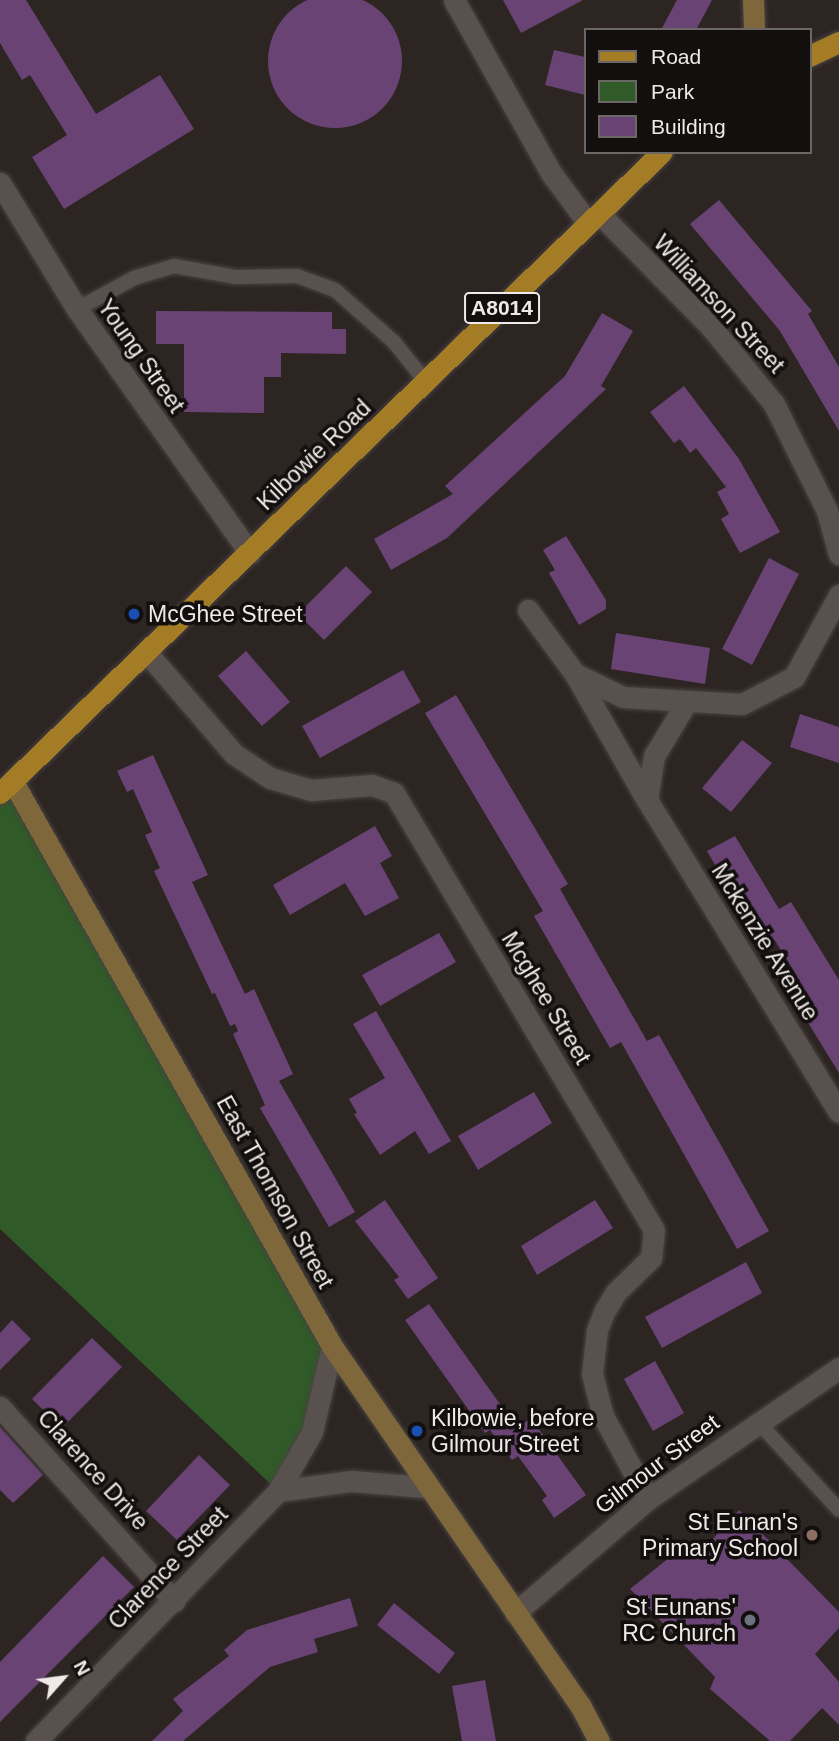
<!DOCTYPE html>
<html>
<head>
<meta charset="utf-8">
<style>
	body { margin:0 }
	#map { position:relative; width:839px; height:1741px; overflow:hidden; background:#2c2522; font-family:Helvetica,sans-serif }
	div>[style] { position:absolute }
	.green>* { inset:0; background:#305a28 }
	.building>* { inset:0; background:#6a4375 }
	.round { border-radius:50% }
	.roads { filter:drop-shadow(0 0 2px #494341) drop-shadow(0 0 2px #494341) }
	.lane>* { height:14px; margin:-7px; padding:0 7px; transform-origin:7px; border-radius:7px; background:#58514e }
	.street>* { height:21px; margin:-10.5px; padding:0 10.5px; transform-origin:10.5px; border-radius:10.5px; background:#58514e }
	.secondary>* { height:21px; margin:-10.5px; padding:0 10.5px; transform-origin:10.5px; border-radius:10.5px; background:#7e673a }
	.primary>* { height:21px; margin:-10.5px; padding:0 10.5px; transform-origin:10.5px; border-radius:10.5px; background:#a57c26 }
	.dots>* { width:19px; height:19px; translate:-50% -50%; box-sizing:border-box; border:4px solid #120f0e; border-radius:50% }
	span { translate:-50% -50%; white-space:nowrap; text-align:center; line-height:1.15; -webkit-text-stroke:7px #120f0e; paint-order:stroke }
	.shield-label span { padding:2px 5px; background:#120f0e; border:2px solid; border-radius:5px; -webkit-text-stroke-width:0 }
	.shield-label { font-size:21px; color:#efeae8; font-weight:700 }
	.street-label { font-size:23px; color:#efeae8 }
	.poi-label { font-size:23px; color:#efeae8 }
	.left { translate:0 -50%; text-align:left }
	.right { translate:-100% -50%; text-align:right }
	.legend { position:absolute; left:584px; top:28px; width:228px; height:126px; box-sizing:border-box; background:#120f0e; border:2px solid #6a6765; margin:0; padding:9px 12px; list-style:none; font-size:21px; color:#efeae8 }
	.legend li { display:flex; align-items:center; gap:14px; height:35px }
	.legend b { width:35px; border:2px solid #6a6765 }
	.north { position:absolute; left:28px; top:1643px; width:70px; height:70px; -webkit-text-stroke:5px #120f0e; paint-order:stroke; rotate:62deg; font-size:19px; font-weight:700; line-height:28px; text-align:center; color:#efeae8 }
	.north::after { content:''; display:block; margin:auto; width:24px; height:32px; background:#efeae8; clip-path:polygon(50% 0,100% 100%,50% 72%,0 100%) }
</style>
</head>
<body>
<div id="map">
	<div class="green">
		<div style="clip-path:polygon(13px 782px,332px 1346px,312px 1432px,278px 1491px,0 1229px,0 793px)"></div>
	</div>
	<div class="building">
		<div class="round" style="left:268px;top:-6px;width:134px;height:134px"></div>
		<div style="clip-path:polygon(0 0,26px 0,96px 114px,160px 75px,194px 129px,64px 209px,32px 157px,67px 135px,30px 75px,22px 80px,0 43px)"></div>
		<div style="clip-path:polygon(503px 0,583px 0,521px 33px)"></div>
		<div style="clip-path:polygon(677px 0,712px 0,696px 30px,661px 30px)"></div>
		<div style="clip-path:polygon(554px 50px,585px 57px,585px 95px,545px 85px)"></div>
		<div style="clip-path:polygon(719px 200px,812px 311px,808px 314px,839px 367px,839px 431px,780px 331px,690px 224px)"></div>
		<div style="clip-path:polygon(156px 311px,332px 312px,332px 329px,346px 329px,346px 354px,281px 353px,281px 377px,264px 377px,264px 413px,184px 412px,184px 344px,156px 344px)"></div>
		<div style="clip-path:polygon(602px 313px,633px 331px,601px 386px,606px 389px,447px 538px,391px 570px,374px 539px,453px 494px,445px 486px,565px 376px)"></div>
		<div style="clip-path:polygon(684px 386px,739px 459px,780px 532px,740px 553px,721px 519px,729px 514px,717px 492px,726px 487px,696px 448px,690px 453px,680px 439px,674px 443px,650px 412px)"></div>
		<div style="clip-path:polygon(566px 536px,606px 600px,606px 609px,579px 625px,549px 573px,555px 570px,543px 550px)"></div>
		<div style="clip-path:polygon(769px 558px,799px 574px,752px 665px,722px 649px)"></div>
		<div style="clip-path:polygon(346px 566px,372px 592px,324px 640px,298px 614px)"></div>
		<div style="clip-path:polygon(616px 633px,710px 648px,705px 684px,611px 669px)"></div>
		<div style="clip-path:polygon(246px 651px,290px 702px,262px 726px,218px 676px)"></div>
		<div style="clip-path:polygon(403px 670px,421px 702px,320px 758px,302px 726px)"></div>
		<div style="clip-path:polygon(456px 695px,568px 884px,560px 889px,647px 1041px,659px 1035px,769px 1231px,737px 1249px,621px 1042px,610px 1048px,534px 916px,543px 911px,425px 713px)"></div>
		<div style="clip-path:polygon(800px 714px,839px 727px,839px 763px,790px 747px)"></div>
		<div style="clip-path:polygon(742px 740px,772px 763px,731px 812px,702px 788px)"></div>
		<div style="clip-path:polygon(153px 755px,208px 875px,192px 882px,245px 994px,254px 989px,293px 1074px,279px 1081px,355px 1212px,329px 1227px,260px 1108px,265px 1105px,233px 1034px,238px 1031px,235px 1024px,230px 1026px,215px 993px,212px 994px,154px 871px,160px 868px,145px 835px,152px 832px,133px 789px,127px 792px,117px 771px)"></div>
		<div style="clip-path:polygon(375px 826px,392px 856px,380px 863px,399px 898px,365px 916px,345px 883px,290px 915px,273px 885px)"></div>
		<div style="clip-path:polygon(735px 836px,779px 909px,791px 902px,839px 980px,839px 1073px,807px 1021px,814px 1017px,794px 985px,800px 981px,774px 939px,769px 943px,747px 907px,742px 911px,707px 851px)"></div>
		<div style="clip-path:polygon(439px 933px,456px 962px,380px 1006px,362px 975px)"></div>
		<div style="clip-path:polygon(376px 1011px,451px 1141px,429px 1154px,415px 1131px,380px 1155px,354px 1114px,357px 1113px,349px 1099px,385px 1078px,353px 1024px)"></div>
		<div style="clip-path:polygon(534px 1092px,552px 1123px,478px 1170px,458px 1136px)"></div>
		<div style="clip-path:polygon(385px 1200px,438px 1278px,408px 1299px,394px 1280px,399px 1277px,355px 1221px)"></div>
		<div style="clip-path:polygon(595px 1200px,613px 1228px,537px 1275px,521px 1246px)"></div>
		<div style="clip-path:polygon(746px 1262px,762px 1293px,662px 1348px,645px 1317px)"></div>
		<div style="clip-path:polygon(429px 1304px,517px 1428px,531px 1418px,586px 1495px,554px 1518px,542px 1500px,547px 1496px,518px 1456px,512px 1460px,490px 1430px,485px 1433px,405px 1320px)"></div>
		<div style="clip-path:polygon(12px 1320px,31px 1339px,0 1370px,0 1333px)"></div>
		<div style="clip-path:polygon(92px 1338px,122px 1367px,62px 1428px,32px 1399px)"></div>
		<div style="clip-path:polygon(655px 1361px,684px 1413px,653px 1431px,624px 1379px)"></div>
		<div style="clip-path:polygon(0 1427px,43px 1475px,13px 1503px,0 1490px)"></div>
		<div style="clip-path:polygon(199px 1455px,230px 1485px,177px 1540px,146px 1511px)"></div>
		<div style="clip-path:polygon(739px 1510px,839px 1612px,839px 1628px,815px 1654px,839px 1682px,839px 1725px,822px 1708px,790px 1741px,770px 1741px,710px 1689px,715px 1677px,630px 1589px,689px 1542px,703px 1550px)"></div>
		<div style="clip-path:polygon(103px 1556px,134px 1587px,0 1722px,0 1662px)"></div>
		<div style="clip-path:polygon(350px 1598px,358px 1626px,314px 1639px,318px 1652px,270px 1667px,183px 1741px,152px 1741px,183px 1711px,173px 1699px,229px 1656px,224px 1650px,247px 1630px)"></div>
		<div style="clip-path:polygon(394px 1603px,455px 1653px,439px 1674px,377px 1625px)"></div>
		<div style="clip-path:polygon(485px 1680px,496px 1741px,462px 1741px,452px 1686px)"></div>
	</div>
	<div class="roads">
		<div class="lane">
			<div style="left:77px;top:309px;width:65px;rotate:-28.5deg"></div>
			<div style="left:134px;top:278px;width:42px;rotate:-16.7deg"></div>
			<div style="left:174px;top:266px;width:62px;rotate:10.2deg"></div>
			<div style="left:235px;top:277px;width:62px;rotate:-0.9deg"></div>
			<div style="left:297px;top:276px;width:40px;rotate:20.2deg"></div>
			<div style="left:335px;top:290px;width:79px;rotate:41.4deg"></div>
			<div style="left:394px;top:342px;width:51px;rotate:51.3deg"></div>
			<div style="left:757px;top:1421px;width:121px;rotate:47.3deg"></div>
		</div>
		<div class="street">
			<div style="left:454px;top:0;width:198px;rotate:60.7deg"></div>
			<div style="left:551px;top:173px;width:62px;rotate:53.5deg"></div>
			<div style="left:0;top:183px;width:148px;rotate:58.6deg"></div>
			<div style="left:77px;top:309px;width:299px;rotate:54.7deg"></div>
			<div style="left:599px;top:213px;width:161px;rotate:45.5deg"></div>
			<div style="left:712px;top:328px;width:98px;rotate:50.8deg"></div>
			<div style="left:774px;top:404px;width:119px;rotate:63.6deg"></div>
			<div style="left:827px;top:511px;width:45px;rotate:74.4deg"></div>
			<div style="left:528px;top:610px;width:79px;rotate:53.7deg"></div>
			<div style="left:575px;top:674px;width:145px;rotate:60.3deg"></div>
			<div style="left:647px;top:800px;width:366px;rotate:58.4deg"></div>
			<div style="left:148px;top:654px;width:132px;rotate:49.3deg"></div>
			<div style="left:234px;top:754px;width:43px;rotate:33.7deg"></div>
			<div style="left:270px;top:778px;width:43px;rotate:16.3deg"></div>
			<div style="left:311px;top:790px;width:61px;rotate:-4.7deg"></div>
			<div style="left:372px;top:785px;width:23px;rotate:20deg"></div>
			<div style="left:394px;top:793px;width:508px;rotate:59.25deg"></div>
			<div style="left:654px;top:1230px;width:28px;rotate:96deg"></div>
			<div style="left:651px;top:1258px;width:49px;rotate:135.8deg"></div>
			<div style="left:616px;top:1292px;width:21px;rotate:121deg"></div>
			<div style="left:605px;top:1310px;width:22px;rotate:112deg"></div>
			<div style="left:597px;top:1330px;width:44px;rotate:96.5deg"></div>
			<div style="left:592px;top:1374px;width:43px;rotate:75.3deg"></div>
			<div style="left:603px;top:1416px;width:94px;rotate:61.5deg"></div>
			<div style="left:575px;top:674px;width:53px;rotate:25.6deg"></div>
			<div style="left:623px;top:697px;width:119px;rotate:3.4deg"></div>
			<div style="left:742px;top:704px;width:59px;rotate:-27.4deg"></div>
			<div style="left:794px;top:677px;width:94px;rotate:-61.2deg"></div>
			<div style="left:647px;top:800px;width:45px;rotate:-81deg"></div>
			<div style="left:654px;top:756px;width:62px;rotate:-58.9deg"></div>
			<div style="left:0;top:1407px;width:261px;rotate:48.1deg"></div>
			<div style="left:278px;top:1491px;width:74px;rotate:-7.8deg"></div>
			<div style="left:351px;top:1481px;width:74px;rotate:4.6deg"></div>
			<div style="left:515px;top:1613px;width:175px;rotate:-40.6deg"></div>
			<div style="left:648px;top:1499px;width:232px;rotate:-34.4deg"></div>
			<div style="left:36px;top:1741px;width:348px;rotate:-45.9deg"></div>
			<div style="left:278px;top:1491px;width:68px;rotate:-60deg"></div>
			<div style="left:312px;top:1432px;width:88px;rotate:-76.9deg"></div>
		</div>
		<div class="secondary">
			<div style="left:753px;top:0;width:30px;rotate:88deg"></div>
			<div style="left:13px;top:782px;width:648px;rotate:60.51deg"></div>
			<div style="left:332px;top:1346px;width:436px;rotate:55.4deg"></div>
			<div style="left:580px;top:1705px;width:41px;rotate:62.2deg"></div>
		</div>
		<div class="primary">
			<div style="left:809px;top:56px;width:33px;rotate:-25deg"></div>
			<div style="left:0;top:793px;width:921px;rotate:-44.08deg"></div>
		</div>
	</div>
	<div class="dots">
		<div style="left:134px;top:614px;background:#1a4fb4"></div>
		<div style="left:417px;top:1431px;background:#1a4fb4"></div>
		<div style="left:812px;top:1535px;background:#8d6e63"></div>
		<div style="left:750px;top:1620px;background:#6b7280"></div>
	</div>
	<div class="shield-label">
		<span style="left:502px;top:308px">A8014</span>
	</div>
	<div class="street-label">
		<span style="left:719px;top:304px;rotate:47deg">Williamson Street</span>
		<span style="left:141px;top:356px;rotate:55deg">Young Street</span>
		<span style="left:314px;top:455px;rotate:-44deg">Kilbowie Road</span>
		<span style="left:765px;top:942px;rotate:58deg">Mckenzie Avenue</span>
		<span style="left:546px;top:998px;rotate:59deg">Mcghee Street</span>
		<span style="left:275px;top:1192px;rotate:61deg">East Thomson Street</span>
		<span style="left:657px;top:1464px;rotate:-37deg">Gilmour Street</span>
		<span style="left:93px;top:1470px;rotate:48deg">Clarence Drive</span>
		<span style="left:168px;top:1568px;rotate:-46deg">Clarence Street</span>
	</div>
	<div class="poi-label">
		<span class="left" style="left:148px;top:614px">McGhee Street</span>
		<span class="left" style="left:431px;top:1431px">Kilbowie, before<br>Gilmour Street</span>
		<span class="right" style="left:798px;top:1535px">St Eunan's<br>Primary School</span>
		<span class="right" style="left:736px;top:1620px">St Eunans'<br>RC Church</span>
	</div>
	<ul class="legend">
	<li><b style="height:9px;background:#a57c26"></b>Road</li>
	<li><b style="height:19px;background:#305a28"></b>Park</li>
	<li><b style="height:19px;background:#6a4375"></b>Building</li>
	</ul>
	<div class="north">N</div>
</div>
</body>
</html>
